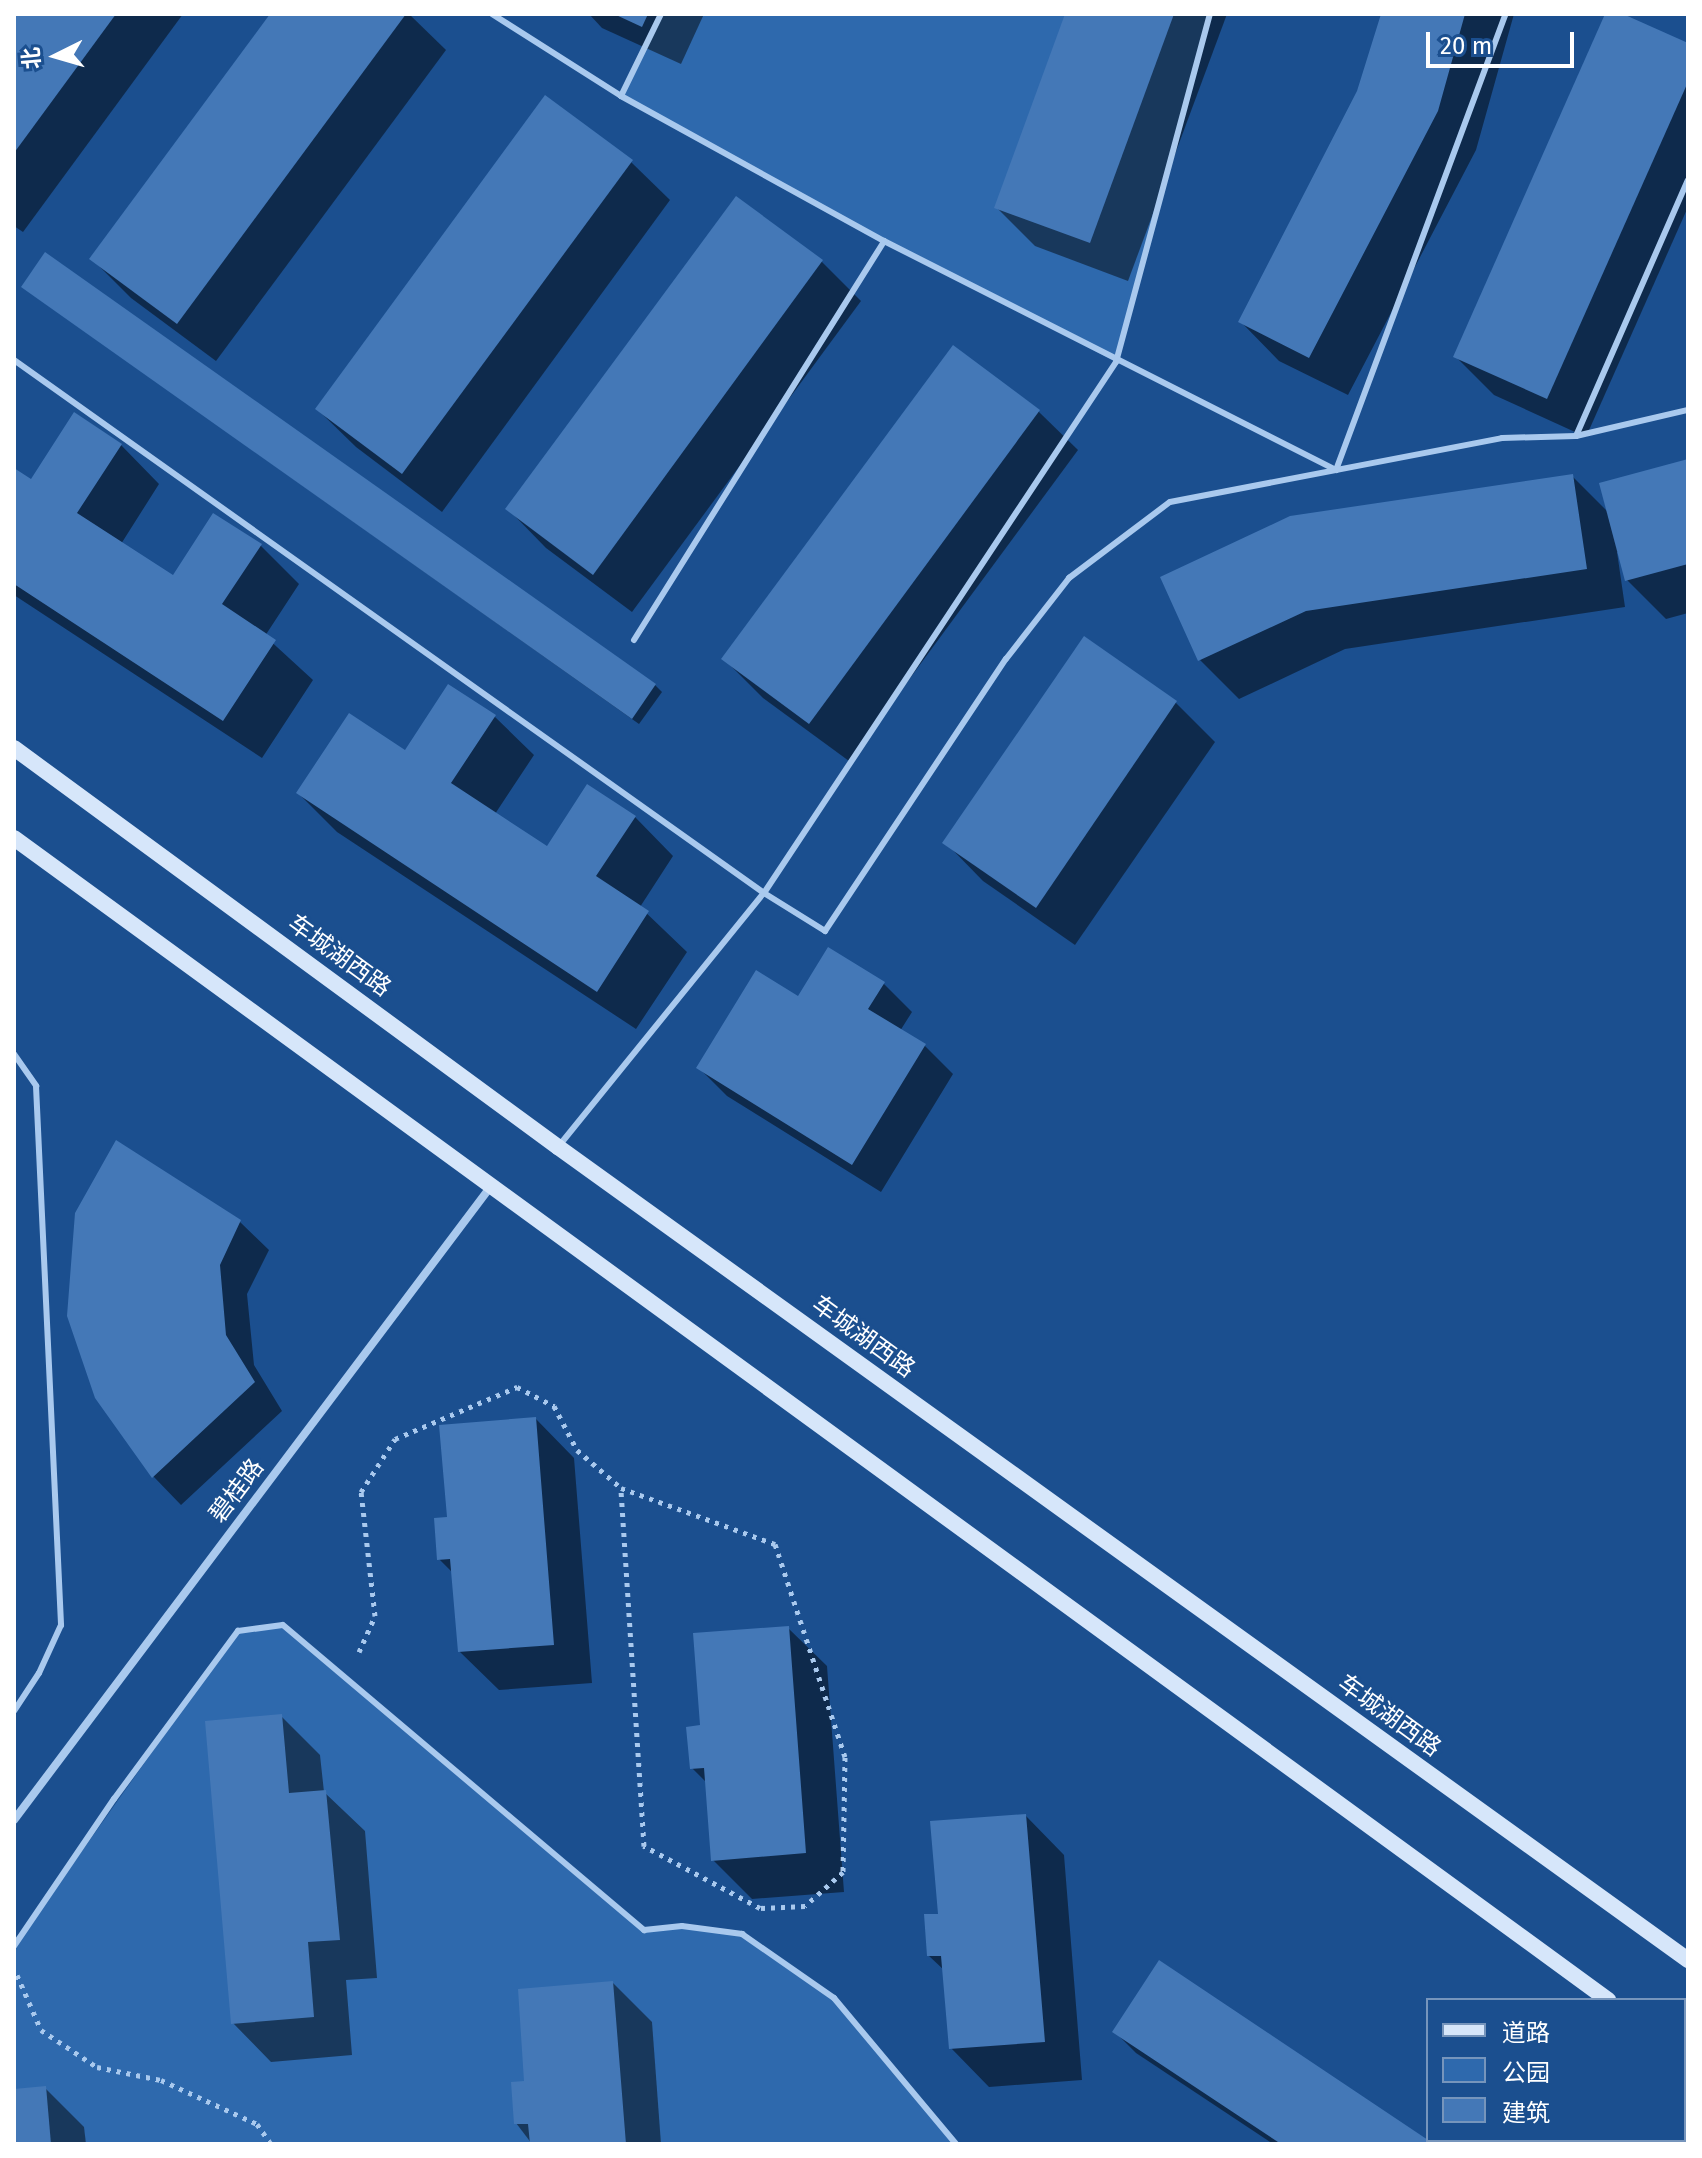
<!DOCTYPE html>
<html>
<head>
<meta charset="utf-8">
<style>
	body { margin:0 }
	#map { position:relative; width:1702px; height:2158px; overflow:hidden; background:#1b4f8f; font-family:"Fira Sans","Noto Sans SC",sans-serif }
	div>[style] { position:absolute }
	.green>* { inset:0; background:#2e69ad }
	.shadow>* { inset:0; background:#0007 }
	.building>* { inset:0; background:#4478b7 }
	.path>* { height:5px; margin-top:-2.5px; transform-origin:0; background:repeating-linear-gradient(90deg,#a9c9ee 0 4px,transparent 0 10px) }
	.lane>* { height:6px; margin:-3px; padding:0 3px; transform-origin:3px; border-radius:3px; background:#a9c9ee }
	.street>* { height:8px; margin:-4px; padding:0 4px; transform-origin:4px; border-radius:4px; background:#a9c9ee }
	.secondary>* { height:16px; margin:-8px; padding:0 8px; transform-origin:8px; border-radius:8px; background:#d6e6fa }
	span { translate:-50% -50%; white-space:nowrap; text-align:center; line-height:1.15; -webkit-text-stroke:6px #1b4f8f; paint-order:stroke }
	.street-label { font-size:24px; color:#fff }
	.frame { position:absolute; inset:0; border:16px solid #fff; pointer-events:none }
	.legend { position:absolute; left:1426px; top:1998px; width:260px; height:144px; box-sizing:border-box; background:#1b4f8f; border:2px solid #7695bc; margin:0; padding:10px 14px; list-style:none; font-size:24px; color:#fff }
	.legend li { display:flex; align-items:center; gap:16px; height:40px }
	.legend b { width:40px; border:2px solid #7695bc }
	.north { position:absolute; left:16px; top:16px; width:80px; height:80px; -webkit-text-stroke:6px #1b4f8f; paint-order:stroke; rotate:265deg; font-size:22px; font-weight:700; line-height:32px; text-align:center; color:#fff }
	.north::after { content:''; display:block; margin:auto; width:28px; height:36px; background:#fff; clip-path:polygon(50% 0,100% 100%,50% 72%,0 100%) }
	.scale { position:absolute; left:1426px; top:32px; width:148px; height:36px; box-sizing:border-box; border:4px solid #fff; border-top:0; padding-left:10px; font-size:24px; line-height:28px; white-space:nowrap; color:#fff; -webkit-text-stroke:6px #1b4f8f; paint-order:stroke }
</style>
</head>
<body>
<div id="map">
	<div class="green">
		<div style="clip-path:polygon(661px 14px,1210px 14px,1116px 362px,884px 241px,621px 96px)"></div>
		<div style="clip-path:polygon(283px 1625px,644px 1929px,682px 1926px,742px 1934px,834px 1998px,956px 2144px,14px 2144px,14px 1947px,238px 1631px)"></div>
	</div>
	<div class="shadow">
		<div style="clip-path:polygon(14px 14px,183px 14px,23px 232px,14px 226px)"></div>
		<div style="clip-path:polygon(273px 14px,409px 14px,446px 50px,216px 361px,131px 298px,92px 259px)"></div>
		<div style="clip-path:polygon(589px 14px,704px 14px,681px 64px,602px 28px)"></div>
		<div style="clip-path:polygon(1067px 14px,1227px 14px,1128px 281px,1035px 246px,996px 207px)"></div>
		<div style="clip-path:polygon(1383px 14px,1514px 14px,1476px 150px,1348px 395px,1279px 361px,1241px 322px,1359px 92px)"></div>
		<div style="clip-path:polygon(1607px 14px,1618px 14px,1688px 45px,1688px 207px,1586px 437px,1494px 395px,1455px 356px)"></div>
		<div style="clip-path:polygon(631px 162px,670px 200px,442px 512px,356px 447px,317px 409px)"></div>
		<div style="clip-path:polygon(736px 198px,822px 262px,861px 301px,632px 612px,546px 548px,508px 509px)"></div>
		<div style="clip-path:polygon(23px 287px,655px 685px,662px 692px,639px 724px)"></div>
		<div style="clip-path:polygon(953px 348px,1039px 412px,1078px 450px,849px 761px,763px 698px,724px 659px)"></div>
		<div style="clip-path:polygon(121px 445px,159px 484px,121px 544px,173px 578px,260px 545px,299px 584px,265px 636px,313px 680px,262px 758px,14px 595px,14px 470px,31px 482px)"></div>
		<div style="clip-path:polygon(1688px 461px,1688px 613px,1666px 619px,1627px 580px,1619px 552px,1617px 552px,1625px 607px,1345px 649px,1239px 699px,1200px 660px,1162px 578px,1572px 476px,1609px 513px)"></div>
		<div style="clip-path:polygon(1084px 639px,1176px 703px,1215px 742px,1075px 945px,983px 881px,945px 842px)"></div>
		<div style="clip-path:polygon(495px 717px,534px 755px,495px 814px,548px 849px,635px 817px,673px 856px,640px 907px,687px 952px,636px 1029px,337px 832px,298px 793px)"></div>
		<div style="clip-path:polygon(884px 984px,912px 1012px,900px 1031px,925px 1046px,953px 1074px,881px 1192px,727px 1096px,698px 1067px,798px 999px)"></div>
		<div style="clip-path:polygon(116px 1143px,240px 1222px,269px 1250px,247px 1294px,254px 1365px,282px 1411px,181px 1505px,153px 1476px)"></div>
		<div style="clip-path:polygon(536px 1419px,574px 1458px,592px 1683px,499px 1690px,460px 1652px,454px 1574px,439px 1559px,449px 1519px)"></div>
		<div style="clip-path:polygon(788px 1628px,827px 1666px,844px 1892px,752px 1899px,713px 1860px,707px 1783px,692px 1768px,702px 1727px)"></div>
		<div style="clip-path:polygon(281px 1716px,320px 1755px,324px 1792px,365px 1831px,377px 1978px,346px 1980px,352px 2055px,271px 2062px,233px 2023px)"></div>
		<div style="clip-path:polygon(1026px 1816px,1064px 1855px,1082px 2080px,989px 2087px,951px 2048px,945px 1971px,929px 1956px,940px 1916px)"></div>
		<div style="clip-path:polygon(613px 1983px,652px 2022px,661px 2144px,532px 2144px,516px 2123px,526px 2083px)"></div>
		<div style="clip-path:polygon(1114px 2031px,1432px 2144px,1273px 2144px,1136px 2053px)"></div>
		<div style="clip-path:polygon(45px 2088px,84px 2127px,86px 2144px,14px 2144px,14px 2091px)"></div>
	</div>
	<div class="building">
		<div style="clip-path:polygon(14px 14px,116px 14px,14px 153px)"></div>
		<div style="clip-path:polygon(270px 14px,406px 14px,177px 324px,89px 259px)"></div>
		<div style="clip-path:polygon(614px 14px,648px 14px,642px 27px)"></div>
		<div style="clip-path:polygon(1065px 14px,1174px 14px,1090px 243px,994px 208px)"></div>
		<div style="clip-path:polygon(1381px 14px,1465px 14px,1438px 111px,1309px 358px,1238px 322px,1357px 91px)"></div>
		<div style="clip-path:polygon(1605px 14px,1623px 14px,1688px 43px,1688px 82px,1547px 399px,1453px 357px)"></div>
		<div style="clip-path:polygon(545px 95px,633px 160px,402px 474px,315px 409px)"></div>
		<div style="clip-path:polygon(736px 196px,823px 260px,593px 575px,505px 509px)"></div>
		<div style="clip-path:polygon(45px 252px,656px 684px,632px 719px,21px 287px)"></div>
		<div style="clip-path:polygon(953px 345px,1040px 410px,809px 724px,721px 659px)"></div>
		<div style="clip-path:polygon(74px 412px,122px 444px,77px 513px,173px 575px,213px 513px,262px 544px,222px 604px,276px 640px,223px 721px,14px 584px,14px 468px,31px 479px)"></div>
		<div style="clip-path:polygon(1688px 459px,1688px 564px,1625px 581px,1599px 483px)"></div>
		<div style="clip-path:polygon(1573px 474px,1587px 569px,1306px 611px,1198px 661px,1160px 577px,1290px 516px)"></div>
		<div style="clip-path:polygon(1084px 636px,1177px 701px,1036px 908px,942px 843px)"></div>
		<div style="clip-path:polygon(448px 684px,496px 715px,451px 783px,547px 846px,587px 784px,636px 816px,596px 876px,649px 911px,597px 992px,296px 793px,349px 713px,405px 750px)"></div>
		<div style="clip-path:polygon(828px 947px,885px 982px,868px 1009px,926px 1044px,852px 1165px,696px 1068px,756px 970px,798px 996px)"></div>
		<div style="clip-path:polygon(116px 1140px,241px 1220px,220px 1265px,226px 1335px,255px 1382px,152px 1478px,95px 1398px,67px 1316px,75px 1213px)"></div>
		<div style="clip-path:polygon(536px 1417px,554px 1645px,458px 1652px,450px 1559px,437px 1560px,434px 1518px,447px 1517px,439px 1425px)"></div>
		<div style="clip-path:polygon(789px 1626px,806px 1853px,711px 1861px,704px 1768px,690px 1769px,686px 1727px,700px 1725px,693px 1633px)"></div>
		<div style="clip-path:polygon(282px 1714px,289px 1793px,326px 1790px,340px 1940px,308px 1942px,314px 2017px,231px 2024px,205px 1721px)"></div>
		<div style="clip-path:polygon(1026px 1814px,1045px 2042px,949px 2049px,941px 1956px,927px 1956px,924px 1914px,938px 1914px,930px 1821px)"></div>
		<div style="clip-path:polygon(1159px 1960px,1428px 2140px,1435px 2144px,1281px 2144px,1112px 2032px)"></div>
		<div style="clip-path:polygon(613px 1981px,626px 2144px,530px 2144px,528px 2124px,514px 2124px,511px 2082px,524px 2081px,518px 1989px)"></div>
		<div style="clip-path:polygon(46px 2086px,51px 2144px,14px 2144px,14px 2089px)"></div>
	</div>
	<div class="path">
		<div style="left:359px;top:1652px;width:39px;rotate:-66deg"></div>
		<div style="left:375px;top:1616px;width:125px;rotate:-96.4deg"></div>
		<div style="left:361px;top:1492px;width:63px;rotate:-57.3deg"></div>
		<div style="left:395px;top:1439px;width:133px;rotate:-23.1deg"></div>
		<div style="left:517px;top:1387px;width:42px;rotate:27.2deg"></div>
		<div style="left:554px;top:1406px;width:50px;rotate:62.4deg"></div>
		<div style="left:577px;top:1450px;width:58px;rotate:40.8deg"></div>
		<div style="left:621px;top:1488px;width:164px;rotate:20deg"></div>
		<div style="left:775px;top:1544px;width:224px;rotate:71.8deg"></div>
		<div style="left:845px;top:1757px;width:115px;rotate:91deg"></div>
		<div style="left:843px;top:1872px;width:51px;rotate:138.2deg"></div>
		<div style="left:805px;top:1906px;width:45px;rotate:177.5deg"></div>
		<div style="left:760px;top:1908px;width:132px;rotate:-151.9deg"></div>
		<div style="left:644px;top:1846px;width:359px;rotate:-93.7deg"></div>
		<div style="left:17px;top:1975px;width:60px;rotate:66.4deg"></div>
		<div style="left:41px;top:2030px;width:67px;rotate:33.5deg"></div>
		<div style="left:97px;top:2067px;width:65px;rotate:11.5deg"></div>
		<div style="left:161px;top:2080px;width:106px;rotate:24.6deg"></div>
		<div style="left:257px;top:2124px;width:24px;rotate:55deg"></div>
	</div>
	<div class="lane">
		<div style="left:492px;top:14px;width:153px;rotate:32.4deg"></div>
		<div style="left:621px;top:96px;width:300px;rotate:28.9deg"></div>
		<div style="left:884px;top:241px;width:507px;rotate:26.87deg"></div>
		<div style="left:1336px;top:470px;width:487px;rotate:-69.6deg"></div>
		<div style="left:621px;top:96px;width:91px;rotate:-64deg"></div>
		<div style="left:14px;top:360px;width:920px;rotate:35.4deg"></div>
		<div style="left:764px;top:893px;width:72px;rotate:31.9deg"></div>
		<div style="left:825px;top:931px;width:327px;rotate:-56.4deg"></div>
		<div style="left:1006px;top:659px;width:103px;rotate:-52.1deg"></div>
		<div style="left:1069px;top:578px;width:126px;rotate:-37deg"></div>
		<div style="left:1170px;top:502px;width:338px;rotate:-10.9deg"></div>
		<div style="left:1502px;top:438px;width:74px;rotate:-1.5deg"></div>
		<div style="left:1576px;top:436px;width:115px;rotate:-13.1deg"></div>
		<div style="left:1576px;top:436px;width:279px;rotate:-66.4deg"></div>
		<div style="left:634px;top:640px;width:471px;rotate:-57.9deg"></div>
		<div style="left:14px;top:1054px;width:39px;rotate:55deg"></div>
		<div style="left:36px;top:1086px;width:540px;rotate:87.34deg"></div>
		<div style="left:61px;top:1625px;width:53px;rotate:114.6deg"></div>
		<div style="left:39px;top:1673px;width:45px;rotate:123.3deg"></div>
		<div style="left:558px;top:1147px;width:327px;rotate:-51deg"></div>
		<div style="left:764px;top:893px;width:637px;rotate:-56.46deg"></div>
		<div style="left:1116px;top:362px;width:360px;rotate:-74.9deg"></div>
		<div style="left:14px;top:1946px;width:178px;rotate:-55.8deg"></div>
		<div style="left:114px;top:1799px;width:209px;rotate:-53.6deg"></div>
		<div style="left:238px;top:1631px;width:45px;rotate:-7.6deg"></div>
		<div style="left:283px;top:1625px;width:473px;rotate:40.2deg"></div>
		<div style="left:644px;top:1930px;width:38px;rotate:-6deg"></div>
		<div style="left:682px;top:1926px;width:61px;rotate:7.6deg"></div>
		<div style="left:742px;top:1934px;width:112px;rotate:34.8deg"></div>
		<div style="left:834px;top:1998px;width:190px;rotate:50.1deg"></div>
		<div style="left:1512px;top:2144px;width:5px;rotate:-53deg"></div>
	</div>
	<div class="street">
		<div style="left:14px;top:1820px;width:793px;rotate:-53.04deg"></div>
	</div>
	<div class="secondary">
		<div style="left:14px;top:748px;width:675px;rotate:36.26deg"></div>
		<div style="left:558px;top:1147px;width:1392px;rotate:35.73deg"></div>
		<div style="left:14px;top:838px;width:1973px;rotate:36.09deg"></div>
		<div style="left:1684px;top:2055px;width:5px;rotate:37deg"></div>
	</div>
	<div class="street-label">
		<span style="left:339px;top:956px;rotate:36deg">车城湖西路</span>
		<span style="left:863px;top:1337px;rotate:36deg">车城湖西路</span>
		<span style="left:237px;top:1491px;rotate:-53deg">碧桂路</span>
		<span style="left:1389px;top:1716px;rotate:36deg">车城湖西路</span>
	</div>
	<div class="frame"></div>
	<ul class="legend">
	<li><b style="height:10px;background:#d6e6fa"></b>道路</li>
	<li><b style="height:22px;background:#2e69ad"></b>公园</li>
	<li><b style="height:22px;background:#4478b7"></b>建筑</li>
	</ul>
	<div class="north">北</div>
	<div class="scale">20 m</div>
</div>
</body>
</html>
